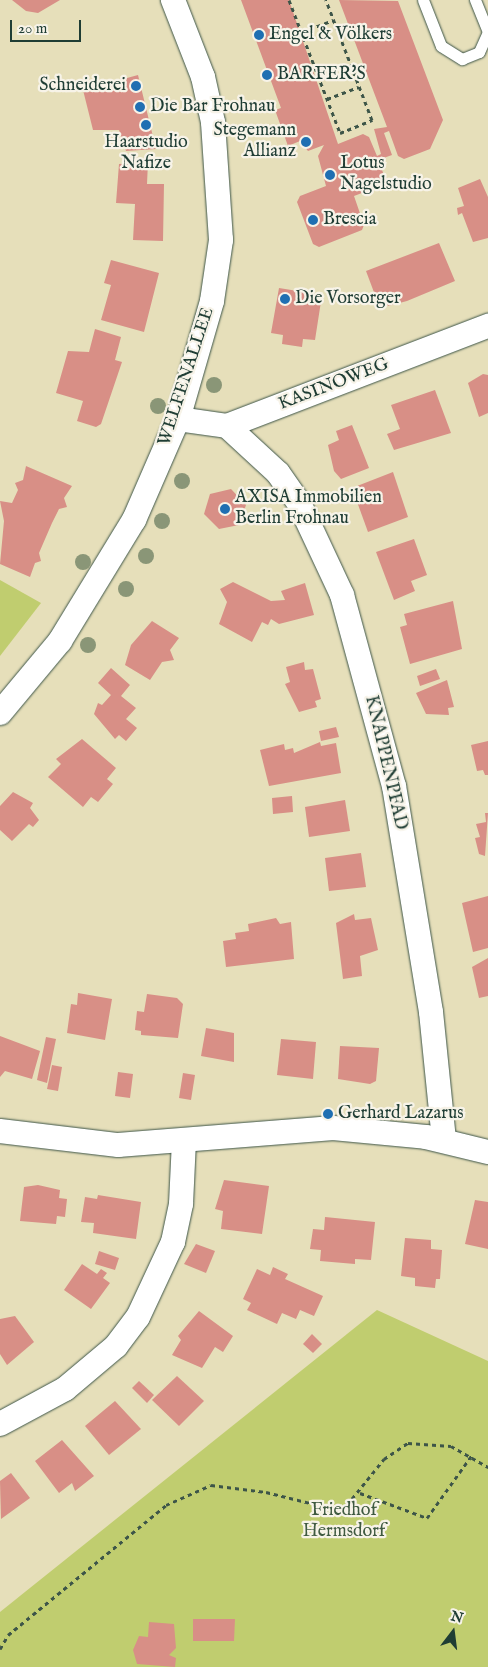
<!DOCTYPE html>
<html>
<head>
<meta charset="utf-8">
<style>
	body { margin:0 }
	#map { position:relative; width:488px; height:1667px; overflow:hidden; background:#e6dfba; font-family:"IM FELL English",serif }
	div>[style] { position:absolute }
	.green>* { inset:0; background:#c0cd6f }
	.building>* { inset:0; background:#d88f86 }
	.path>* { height:3px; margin-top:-1.5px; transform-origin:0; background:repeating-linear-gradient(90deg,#3d5548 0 4px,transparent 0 8px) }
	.roads { filter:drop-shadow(0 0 1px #3d5548) drop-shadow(0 0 1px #3d5548) }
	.service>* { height:11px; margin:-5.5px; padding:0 5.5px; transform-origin:5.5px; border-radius:5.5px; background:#fff }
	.minor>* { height:24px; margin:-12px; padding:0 12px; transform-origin:12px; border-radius:12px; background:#fff }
	.trees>* { width:16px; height:16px; margin:-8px; border-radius:50%; background:#8a9677 }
	.dots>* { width:14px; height:14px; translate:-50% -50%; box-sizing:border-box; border:2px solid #f7f3e8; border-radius:50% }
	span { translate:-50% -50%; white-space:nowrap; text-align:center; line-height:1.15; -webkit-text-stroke:4.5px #f7f3e8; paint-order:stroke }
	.poi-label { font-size:18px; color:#1f3d34 }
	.left { translate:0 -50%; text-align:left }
	.right { translate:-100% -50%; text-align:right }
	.street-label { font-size:18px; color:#1f3d34 }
	.park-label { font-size:18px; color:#3f5a40 }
	.north { position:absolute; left:428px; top:1607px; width:50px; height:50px; -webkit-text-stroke:4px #f7f3e8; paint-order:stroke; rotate:15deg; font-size:14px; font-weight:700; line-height:20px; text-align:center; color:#1f3d34 }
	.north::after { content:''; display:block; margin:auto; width:18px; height:22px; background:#1f3d34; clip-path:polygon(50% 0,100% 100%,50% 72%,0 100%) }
	.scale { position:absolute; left:10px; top:20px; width:71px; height:22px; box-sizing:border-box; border:2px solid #1f3d34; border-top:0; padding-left:6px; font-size:15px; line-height:18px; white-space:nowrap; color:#1f3d34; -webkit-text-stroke:4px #f7f3e8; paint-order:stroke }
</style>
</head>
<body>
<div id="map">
	<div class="green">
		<div style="clip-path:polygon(0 580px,41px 603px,0 656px)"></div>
		<div style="clip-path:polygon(377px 1310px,488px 1361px,488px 1667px,0 1667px,0 1612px)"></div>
	</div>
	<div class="building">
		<div style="clip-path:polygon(12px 0,60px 0,38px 13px,26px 11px)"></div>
		<div style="clip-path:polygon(241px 0,289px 0,338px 144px,363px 134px,369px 137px,377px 156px,381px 154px,374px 129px,387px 127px,339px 0,398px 1px,443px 120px,430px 149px,404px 159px,398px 156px,389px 131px,384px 133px,392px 155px,378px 160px,386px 180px,383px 185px,354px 196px,364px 225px,362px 230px,319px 247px,313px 244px,297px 202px,300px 196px,326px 186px,318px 156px,324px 145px,308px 151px,300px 141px,288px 146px,275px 110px,281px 108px)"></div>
		<div style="clip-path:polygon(138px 75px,156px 149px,126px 151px,119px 130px,93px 130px,83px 90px)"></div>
		<div style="clip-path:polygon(148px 162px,147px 184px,164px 184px,163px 241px,133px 240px,135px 204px,116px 203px,119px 164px)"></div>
		<div style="clip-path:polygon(480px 179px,488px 197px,488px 238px,473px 242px,462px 213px,458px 215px,457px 208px,464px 206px,458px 188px)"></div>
		<div style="clip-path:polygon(439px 243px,455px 281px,407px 301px,388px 306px,385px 300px,378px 303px,366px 271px)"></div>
		<div style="clip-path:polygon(111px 260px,159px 273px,144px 332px,101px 320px,111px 285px,104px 283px)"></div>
		<div style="clip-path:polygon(279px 288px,322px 295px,315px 340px,303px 339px,302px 347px,282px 344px,283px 335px,271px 333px)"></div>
		<div style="clip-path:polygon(95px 329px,121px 337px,115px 360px,122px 362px,101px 424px,96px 427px,77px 421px,83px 401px,56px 393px,68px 351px,89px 352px)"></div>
		<div style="clip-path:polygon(483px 374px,488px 375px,488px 413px,479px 417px,468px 383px)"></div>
		<div style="clip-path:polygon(435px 390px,451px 433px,394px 450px,387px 434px,400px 429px,391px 405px)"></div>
		<div style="clip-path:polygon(352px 425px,369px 468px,341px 479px,334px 471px,328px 445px,339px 440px,336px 431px)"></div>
		<div style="clip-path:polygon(26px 466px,72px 486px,64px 498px,67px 507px,59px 509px,52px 523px,39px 553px,41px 561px,35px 563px,30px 577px,0 564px,4px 521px,0 501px,12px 503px,18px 490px,15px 483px,23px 480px)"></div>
		<div style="clip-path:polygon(393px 472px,408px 517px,368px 532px,352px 488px)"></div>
		<div style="clip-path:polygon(231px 489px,246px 505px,239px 525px,219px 529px,204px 514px,210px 494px)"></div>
		<div style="clip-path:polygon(414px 539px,427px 575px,411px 581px,415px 591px,394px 600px,376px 552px)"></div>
		<div style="clip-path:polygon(233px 582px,271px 601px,285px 600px,281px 591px,305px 583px,314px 615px,279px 624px,271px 619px,268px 625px,262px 622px,252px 642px,219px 624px,227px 602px,220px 589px)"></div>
		<div style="clip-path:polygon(453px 601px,462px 649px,410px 664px,400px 627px,407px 625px,404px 614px)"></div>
		<div style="clip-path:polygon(152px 621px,179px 638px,170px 650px,174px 660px,162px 662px,150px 680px,125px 665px,131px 645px)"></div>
		<div style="clip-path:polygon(304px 662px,305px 670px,313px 669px,321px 699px,315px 701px,317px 707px,299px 712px,285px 684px,290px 682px,286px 667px)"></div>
		<div style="clip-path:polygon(111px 668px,130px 685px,121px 696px,136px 708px,126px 719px,137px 728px,126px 741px,119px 735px,115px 739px,94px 714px,98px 703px,102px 705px,111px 695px,98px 683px)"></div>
		<div style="clip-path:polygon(436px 669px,440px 679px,420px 686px,417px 676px)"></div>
		<div style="clip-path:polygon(447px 680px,454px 707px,448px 708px,449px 715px,426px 714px,416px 693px)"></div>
		<div style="clip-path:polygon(336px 727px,339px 737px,321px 741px,319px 731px)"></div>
		<div style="clip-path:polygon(82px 739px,116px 768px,107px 779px,113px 784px,98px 802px,91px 797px,83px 807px,48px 777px,61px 764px,56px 759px)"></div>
		<div style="clip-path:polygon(488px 741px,488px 775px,485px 775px,483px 770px,477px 771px,471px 745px)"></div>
		<div style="clip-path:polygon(320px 742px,321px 746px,336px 743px,341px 773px,269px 786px,260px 750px,284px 744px,285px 750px,293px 748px,294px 753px)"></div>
		<div style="clip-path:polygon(13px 792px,33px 803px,30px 808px,39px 820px,33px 827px,29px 824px,12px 841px,0 830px,0 806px)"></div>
		<div style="clip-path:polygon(292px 796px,293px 812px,273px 814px,272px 798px)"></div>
		<div style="clip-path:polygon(345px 800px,350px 831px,309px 837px,305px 807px)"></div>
		<div style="clip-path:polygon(485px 813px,488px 813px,485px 856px,479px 854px,475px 838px,480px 837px,476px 824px,486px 822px)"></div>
		<div style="clip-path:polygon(361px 853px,366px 887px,329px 891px,325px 858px)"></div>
		<div style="clip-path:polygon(488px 896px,488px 948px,473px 952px,462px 903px)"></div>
		<div style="clip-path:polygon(354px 914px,355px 920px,371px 918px,378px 950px,360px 956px,362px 976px,343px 979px,336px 923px)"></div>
		<div style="clip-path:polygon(276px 918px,280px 924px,291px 922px,294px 959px,226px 967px,223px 941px,236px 939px,235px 933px,249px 931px,248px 924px)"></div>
		<div style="clip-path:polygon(488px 958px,488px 996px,479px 998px,472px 967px)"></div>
		<div style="clip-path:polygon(78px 993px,112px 999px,105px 1040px,67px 1033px,71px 1004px,77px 1005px)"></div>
		<div style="clip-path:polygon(147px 994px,177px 998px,183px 1004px,178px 1038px,141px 1035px,141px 1031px,135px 1030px,137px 1011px,144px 1012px)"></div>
		<div style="clip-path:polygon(206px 1028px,234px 1033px,234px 1062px,201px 1056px)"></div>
		<div style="clip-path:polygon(0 1036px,40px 1051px,32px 1079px,5px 1071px,0 1077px)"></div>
		<div style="clip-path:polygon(46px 1037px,56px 1039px,47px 1083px,37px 1080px)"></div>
		<div style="clip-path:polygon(281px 1039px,316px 1042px,313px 1079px,277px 1075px)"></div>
		<div style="clip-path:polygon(340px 1046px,379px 1048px,376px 1081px,370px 1084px,338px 1079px)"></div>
		<div style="clip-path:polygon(52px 1065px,62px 1067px,58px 1091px,47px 1089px)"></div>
		<div style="clip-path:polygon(118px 1072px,133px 1074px,130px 1098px,115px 1096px)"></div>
		<div style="clip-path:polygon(183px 1073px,195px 1075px,191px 1100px,179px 1098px)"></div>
		<div style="clip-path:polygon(224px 1180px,269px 1186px,262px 1234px,221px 1229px,223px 1211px,215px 1209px)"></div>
		<div style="clip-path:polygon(38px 1185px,60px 1190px,59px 1198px,67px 1199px,65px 1217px,57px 1216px,56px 1224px,20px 1221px,24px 1187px)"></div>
		<div style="clip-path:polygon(98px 1195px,141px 1202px,136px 1239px,93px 1233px,94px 1223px,81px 1222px,85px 1197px,97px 1199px)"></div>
		<div style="clip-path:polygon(475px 1200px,488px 1202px,488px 1249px,465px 1244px)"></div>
		<div style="clip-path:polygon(325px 1217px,375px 1222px,371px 1260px,355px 1259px,355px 1264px,320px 1261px,321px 1250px,310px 1249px,313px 1229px,324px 1230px)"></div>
		<div style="clip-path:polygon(405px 1238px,431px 1240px,431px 1249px,442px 1250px,440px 1279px,436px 1279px,435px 1288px,415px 1286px,415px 1278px,401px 1276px)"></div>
		<div style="clip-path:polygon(196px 1244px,215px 1251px,206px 1273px,184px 1264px)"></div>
		<div style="clip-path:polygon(99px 1251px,119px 1258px,115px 1270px,95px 1264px)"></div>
		<div style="clip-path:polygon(82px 1264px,97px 1274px,101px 1269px,107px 1273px,103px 1278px,110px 1283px,91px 1309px,64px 1290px)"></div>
		<div style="clip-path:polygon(273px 1267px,288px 1274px,285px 1279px,323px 1296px,314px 1316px,300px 1310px,296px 1319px,282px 1313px,277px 1324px,247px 1310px,251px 1303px,243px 1299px,257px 1269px,270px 1275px)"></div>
		<div style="clip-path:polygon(199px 1311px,233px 1336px,223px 1352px,215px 1347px,202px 1368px,172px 1355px,181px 1340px,178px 1336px)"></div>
		<div style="clip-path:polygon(15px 1316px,34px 1342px,7px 1365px,0 1354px,0 1319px)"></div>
		<div style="clip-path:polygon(312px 1334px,322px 1344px,313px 1353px,303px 1344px)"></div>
		<div style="clip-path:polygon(177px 1376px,204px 1401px,179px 1426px,152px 1400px)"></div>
		<div style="clip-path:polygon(139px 1381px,154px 1395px,147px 1403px,132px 1388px)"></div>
		<div style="clip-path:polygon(115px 1401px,141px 1429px,109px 1455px,85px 1426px)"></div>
		<div style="clip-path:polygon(62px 1440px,94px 1476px,75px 1491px,72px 1483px,59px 1493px,35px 1461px)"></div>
		<div style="clip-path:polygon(11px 1473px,30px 1498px,1px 1519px,0 1481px)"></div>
		<div style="clip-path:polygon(193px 1619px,235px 1619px,234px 1641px,193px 1641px)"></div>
		<div style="clip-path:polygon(149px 1622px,174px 1624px,176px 1648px,169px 1655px,176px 1658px,175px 1667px,137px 1664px,133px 1650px,139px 1636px,148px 1637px)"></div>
	</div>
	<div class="path">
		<div style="left:289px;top:0;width:142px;rotate:69deg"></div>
		<div style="left:340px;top:133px;width:35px;rotate:-22deg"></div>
		<div style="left:372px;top:120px;width:129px;rotate:-111deg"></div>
		<div style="left:302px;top:32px;width:34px;rotate:-21deg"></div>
		<div style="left:327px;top:99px;width:34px;rotate:-21deg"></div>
		<div style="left:360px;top:1493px;width:72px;rotate:20.5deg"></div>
		<div style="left:427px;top:1518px;width:77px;rotate:-54.5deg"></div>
		<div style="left:0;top:1649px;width:16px;rotate:-60deg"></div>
		<div style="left:8px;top:1635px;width:205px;rotate:-39.4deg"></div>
		<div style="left:166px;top:1505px;width:49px;rotate:-24deg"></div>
		<div style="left:211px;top:1485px;width:55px;rotate:7.3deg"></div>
		<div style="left:266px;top:1492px;width:78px;rotate:14deg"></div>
		<div style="left:342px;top:1511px;width:67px;rotate:-51.1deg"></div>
		<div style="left:384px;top:1459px;width:29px;rotate:-34deg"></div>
		<div style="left:408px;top:1443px;width:43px;rotate:4deg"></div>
		<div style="left:451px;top:1446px;width:43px;rotate:29.6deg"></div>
	</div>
	<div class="roads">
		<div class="service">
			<div style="left:423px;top:0;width:49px;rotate:68.6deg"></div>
			<div style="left:441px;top:46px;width:25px;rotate:32deg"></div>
			<div style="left:462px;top:59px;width:18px;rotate:-22deg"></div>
			<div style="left:479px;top:52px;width:22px;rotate:-66deg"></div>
			<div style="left:488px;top:32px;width:35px;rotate:-112deg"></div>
		</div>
		<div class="minor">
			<div style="left:178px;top:419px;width:49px;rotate:8.1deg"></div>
			<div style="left:227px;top:426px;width:280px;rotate:-21deg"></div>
			<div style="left:227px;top:426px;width:69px;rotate:42.7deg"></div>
			<div style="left:278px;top:473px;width:37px;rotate:55deg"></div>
			<div style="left:299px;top:503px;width:102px;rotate:64.9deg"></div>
			<div style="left:342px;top:595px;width:198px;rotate:74.8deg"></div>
			<div style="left:394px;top:786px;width:229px;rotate:80.7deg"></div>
			<div style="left:431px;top:1012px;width:129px;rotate:84.2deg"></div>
			<div style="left:0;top:713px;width:94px;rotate:-50.2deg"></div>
			<div style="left:60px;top:641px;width:142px;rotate:-58.6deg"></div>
			<div style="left:134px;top:520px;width:110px;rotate:-66.5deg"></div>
			<div style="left:178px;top:419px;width:123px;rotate:-73.9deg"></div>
			<div style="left:212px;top:301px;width:62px;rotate:-81.6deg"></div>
			<div style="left:221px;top:240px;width:118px;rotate:-93.9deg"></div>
			<div style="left:213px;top:122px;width:46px;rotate:-102.5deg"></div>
			<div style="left:203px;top:77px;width:83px;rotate:-111.3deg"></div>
			<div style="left:0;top:1131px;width:119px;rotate:6.8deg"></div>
			<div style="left:118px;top:1145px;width:216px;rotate:-4.5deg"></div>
			<div style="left:333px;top:1128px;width:93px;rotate:5.5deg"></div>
			<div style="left:426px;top:1137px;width:64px;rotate:13.6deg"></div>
			<div style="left:0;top:1424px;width:74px;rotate:-28.3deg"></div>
			<div style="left:65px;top:1389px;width:67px;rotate:-40.1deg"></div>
			<div style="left:116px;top:1346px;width:36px;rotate:-53deg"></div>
			<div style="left:138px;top:1317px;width:83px;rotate:-65deg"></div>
			<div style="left:173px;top:1242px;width:39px;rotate:-78deg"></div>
			<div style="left:181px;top:1204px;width:63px;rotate:-87.3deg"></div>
		</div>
	</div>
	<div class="trees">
		<div style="left:214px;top:385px"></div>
		<div style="left:158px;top:406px"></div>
		<div style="left:182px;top:481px"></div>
		<div style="left:162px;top:521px"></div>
		<div style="left:146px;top:556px"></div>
		<div style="left:83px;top:562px"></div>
		<div style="left:126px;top:589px"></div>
		<div style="left:88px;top:645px"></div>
	</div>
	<div class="dots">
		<div style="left:259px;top:35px;background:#1f6fb2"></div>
		<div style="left:267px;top:75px;background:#1f6fb2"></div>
		<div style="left:136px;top:86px;background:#1f6fb2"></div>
		<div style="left:140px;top:107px;background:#1f6fb2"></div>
		<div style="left:146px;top:125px;background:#1f6fb2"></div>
		<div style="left:306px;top:142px;background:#1f6fb2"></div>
		<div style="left:330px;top:175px;background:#1f6fb2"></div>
		<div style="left:313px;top:220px;background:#1f6fb2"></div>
		<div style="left:285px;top:299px;background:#1f6fb2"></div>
		<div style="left:225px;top:509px;background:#1f6fb2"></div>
		<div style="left:328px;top:1114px;background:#1f6fb2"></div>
	</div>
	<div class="poi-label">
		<span class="left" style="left:269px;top:35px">Engel &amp; Völkers</span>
		<span class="left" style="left:277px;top:75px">BARFER'S</span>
		<span class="right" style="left:126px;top:86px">Schneiderei</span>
		<span class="left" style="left:150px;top:107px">Die Bar Frohnau</span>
		<span class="right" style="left:296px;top:142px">Stegemann<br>Allianz</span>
		<span style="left:146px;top:154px">Haarstudio<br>Nafize</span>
		<span class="left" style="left:340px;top:175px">Lotus<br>Nagelstudio</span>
		<span class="left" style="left:323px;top:220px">Brescia</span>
		<span class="left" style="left:295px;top:299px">Die Vorsorger</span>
		<span class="left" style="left:235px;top:509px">AXISA Immobilien<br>Berlin Frohnau</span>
		<span class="left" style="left:338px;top:1114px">Gerhard Lazarus</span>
	</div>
	<div class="street-label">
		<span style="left:187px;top:377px;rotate:-72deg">WELFENALLEE</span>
		<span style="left:334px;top:385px;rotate:-21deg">KASINOWEG</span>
		<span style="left:385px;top:763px;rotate:77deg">KNAPPENPFAD</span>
	</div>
	<div class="park-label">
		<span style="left:344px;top:1522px">Friedhof<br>Hermsdorf</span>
	</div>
	<div class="north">N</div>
	<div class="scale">20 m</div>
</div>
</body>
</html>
